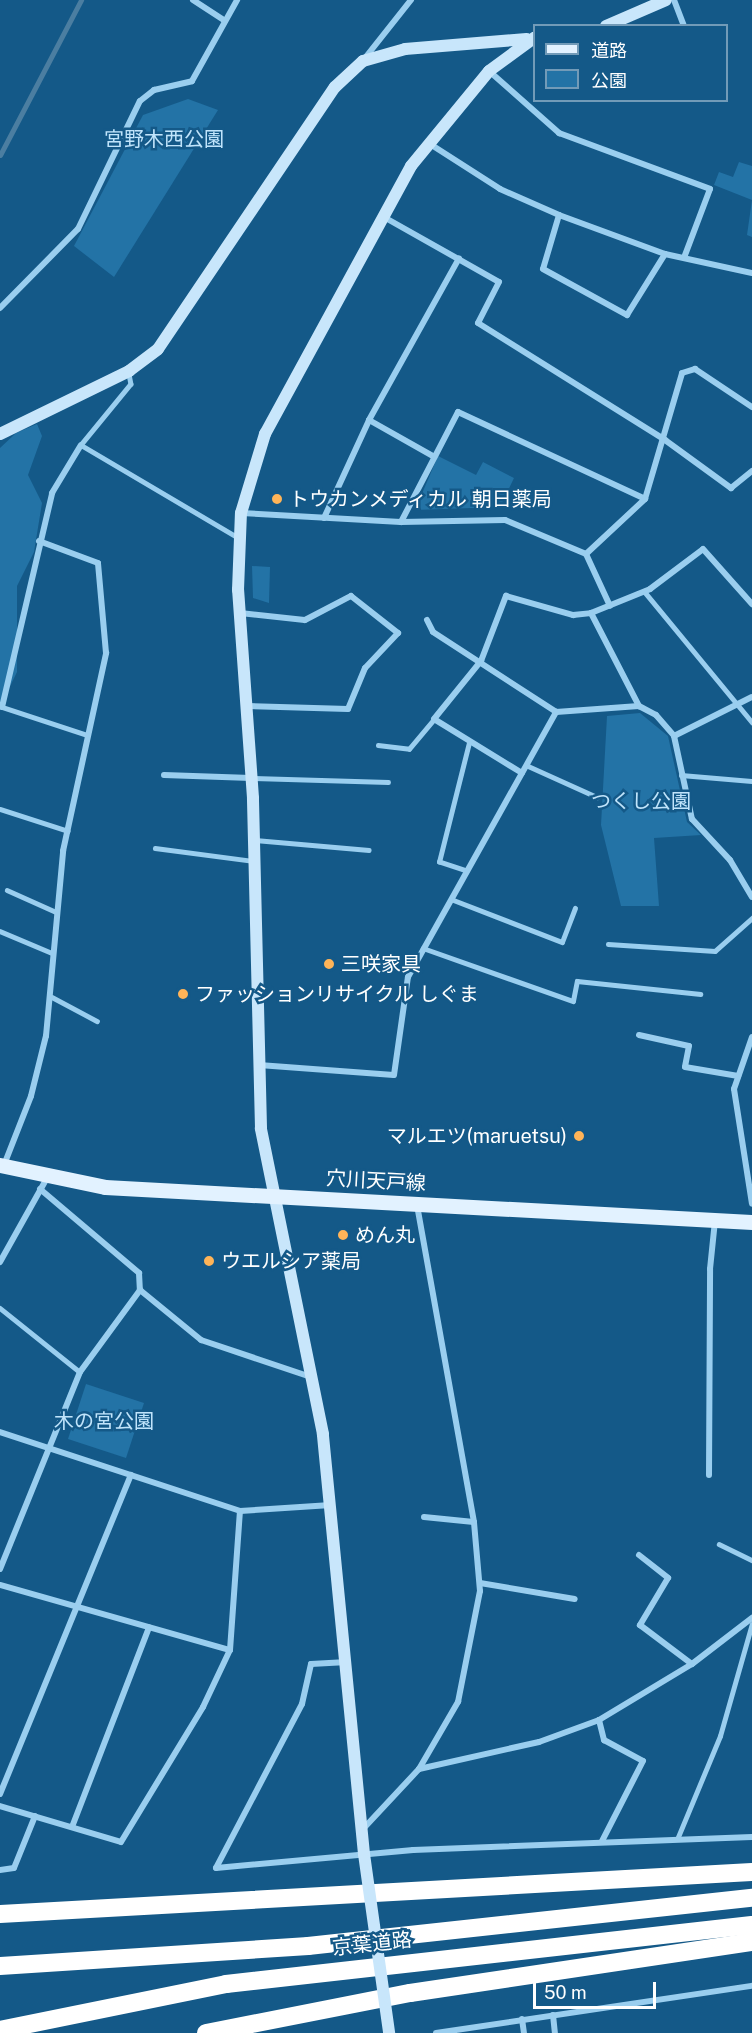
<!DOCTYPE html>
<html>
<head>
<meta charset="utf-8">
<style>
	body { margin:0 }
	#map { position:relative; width:752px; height:2033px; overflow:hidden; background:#145988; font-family:"Public Sans","Noto Sans JP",sans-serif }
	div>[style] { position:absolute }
	.green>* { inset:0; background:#2373a6 }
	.stream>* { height:5px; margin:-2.5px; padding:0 2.5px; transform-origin:2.5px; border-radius:2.5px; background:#4b7ea1 }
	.lane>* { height:4.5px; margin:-2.25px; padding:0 2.25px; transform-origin:2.25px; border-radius:2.25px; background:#9aceef }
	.street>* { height:6px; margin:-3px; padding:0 3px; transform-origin:3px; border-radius:3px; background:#9aceef }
	.secondary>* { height:12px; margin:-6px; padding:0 6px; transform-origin:6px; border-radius:6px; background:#c8e6fb }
	.primary>* { height:15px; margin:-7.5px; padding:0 7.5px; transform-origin:7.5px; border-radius:7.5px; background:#e2f2ff }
	.highway>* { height:18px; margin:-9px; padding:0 9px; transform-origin:9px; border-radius:9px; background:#fff }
	.secondary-bridge>* { height:12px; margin:-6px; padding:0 6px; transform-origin:6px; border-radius:6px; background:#c8e6fb }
	.dots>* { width:16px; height:16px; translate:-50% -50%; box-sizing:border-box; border:3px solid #145988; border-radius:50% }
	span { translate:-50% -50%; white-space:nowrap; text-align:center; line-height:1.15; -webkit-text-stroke:5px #145988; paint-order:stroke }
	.park-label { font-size:20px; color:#c0e4fb }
	.poi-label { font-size:20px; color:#fff }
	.left { translate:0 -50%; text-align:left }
	.right { translate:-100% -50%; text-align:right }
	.street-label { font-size:20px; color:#fff }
	.legend { position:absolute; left:533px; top:24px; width:195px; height:78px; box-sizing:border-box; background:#145988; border:2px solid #729bb8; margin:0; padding:8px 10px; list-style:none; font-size:18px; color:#fff }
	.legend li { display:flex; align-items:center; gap:12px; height:30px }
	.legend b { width:30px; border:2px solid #729bb8 }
	.scale { position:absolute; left:533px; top:1982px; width:123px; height:27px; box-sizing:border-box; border:3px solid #fff; border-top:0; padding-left:8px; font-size:18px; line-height:21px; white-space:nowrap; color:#fff; -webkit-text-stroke:4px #145988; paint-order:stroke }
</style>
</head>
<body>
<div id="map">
	<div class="green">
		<div style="clip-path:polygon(188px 99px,218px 110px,114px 277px,74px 246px,143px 115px)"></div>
		<div style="clip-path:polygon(739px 162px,752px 166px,752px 237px,747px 235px,752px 200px,714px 185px,719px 172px,733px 177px)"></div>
		<div style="clip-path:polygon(37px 424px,42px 436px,28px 475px,42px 503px,34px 552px,17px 586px,17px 672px,0 707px,0 448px,16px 433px)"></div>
		<div style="clip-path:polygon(438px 456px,476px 475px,483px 462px,514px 478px,500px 507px,415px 510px)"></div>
		<div style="clip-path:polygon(252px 566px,270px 567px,269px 603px,253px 598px)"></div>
		<div style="clip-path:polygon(640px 713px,668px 736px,687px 822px,701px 835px,654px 838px,659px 906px,621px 906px,601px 825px,607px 716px)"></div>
		<div style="clip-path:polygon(86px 1384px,144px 1403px,126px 1458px,68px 1439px)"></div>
	</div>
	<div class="stream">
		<div style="left:0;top:155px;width:175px;rotate:-62.4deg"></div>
	</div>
	<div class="lane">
		<div style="left:129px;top:374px;width:10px;rotate:79deg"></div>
		<div style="left:131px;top:384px;width:79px;rotate:129.3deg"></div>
		<div style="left:81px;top:445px;width:181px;rotate:30.5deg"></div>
		<div style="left:644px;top:591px;width:170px;rotate:50.5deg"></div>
		<div style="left:2px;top:707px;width:89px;rotate:18.2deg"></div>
		<div style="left:378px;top:745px;width:31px;rotate:7deg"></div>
		<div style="left:409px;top:749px;width:39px;rotate:-50deg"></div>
		<div style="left:526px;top:765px;width:78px;rotate:24.3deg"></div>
		<div style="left:681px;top:775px;width:71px;rotate:4.8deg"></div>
		<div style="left:252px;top:778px;width:136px;rotate:1.7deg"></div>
		<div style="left:0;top:809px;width:71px;rotate:17.9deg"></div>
		<div style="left:255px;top:840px;width:114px;rotate:5deg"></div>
		<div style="left:155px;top:848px;width:100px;rotate:7.5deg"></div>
		<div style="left:467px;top:871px;width:29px;rotate:-162deg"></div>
		<div style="left:439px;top:862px;width:123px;rotate:-75.9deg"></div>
		<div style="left:7px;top:890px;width:54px;rotate:24.2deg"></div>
		<div style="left:451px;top:899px;width:119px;rotate:21.2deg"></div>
		<div style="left:562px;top:942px;width:36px;rotate:-69deg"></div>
		<div style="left:0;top:931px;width:56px;rotate:22.9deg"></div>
		<div style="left:608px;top:944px;width:107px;rotate:3.7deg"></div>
		<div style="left:715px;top:951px;width:50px;rotate:-41.7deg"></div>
		<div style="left:423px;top:948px;width:159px;rotate:19.5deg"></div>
		<div style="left:573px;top:1001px;width:20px;rotate:-79deg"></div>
		<div style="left:577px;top:981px;width:124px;rotate:6deg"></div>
		<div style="left:52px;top:997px;width:51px;rotate:28.1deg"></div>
		<div style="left:0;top:1308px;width:102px;rotate:38.7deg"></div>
		<div style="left:719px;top:1544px;width:37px;rotate:26deg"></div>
		<div style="left:678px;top:1837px;width:109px;rotate:-67.4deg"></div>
		<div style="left:720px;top:1736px;width:116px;rotate:-74.1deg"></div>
	</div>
	<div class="street">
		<div style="left:193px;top:0;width:38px;rotate:33deg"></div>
		<div style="left:674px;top:0;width:28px;rotate:69deg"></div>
		<div style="left:365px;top:58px;width:74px;rotate:-51.6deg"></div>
		<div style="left:489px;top:71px;width:94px;rotate:41.5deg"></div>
		<div style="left:559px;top:133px;width:161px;rotate:20.3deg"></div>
		<div style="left:710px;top:189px;width:71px;rotate:110.7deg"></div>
		<div style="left:430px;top:144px;width:83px;rotate:32.7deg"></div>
		<div style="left:500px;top:189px;width:64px;rotate:23.8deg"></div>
		<div style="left:559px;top:215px;width:113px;rotate:20.2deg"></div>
		<div style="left:665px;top:254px;width:89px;rotate:12.3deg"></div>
		<div style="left:559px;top:215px;width:56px;rotate:106.5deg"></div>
		<div style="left:543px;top:269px;width:96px;rotate:28.7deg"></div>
		<div style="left:627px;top:315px;width:72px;rotate:-58.1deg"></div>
		<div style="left:382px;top:216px;width:134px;rotate:29.4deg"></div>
		<div style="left:499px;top:282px;width:46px;rotate:117.1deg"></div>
		<div style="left:478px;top:323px;width:221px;rotate:32deg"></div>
		<div style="left:665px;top:440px;width:82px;rotate:36deg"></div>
		<div style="left:731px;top:488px;width:27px;rotate:-39deg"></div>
		<div style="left:0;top:308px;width:111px;rotate:-45.4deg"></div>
		<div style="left:78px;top:229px;width:142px;rotate:-64.2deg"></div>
		<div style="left:140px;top:101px;width:18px;rotate:-38deg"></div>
		<div style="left:154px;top:90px;width:39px;rotate:-13deg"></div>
		<div style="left:192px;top:81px;width:93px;rotate:-60.9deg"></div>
		<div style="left:369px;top:420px;width:73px;rotate:29.4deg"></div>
		<div style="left:241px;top:513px;width:160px;rotate:3.2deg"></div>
		<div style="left:401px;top:522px;width:104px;rotate:-1.1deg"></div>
		<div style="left:505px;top:520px;width:88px;rotate:22.8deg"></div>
		<div style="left:586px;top:554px;width:57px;rotate:65.2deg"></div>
		<div style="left:324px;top:518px;width:108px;rotate:-65.3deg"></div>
		<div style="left:369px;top:420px;width:185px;rotate:-60.9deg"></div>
		<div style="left:401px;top:522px;width:124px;rotate:-62.6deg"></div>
		<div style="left:458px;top:412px;width:206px;rotate:24.9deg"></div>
		<div style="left:586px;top:554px;width:81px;rotate:-43deg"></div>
		<div style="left:645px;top:499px;width:131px;rotate:-73.6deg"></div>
		<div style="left:682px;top:373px;width:14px;rotate:-17deg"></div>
		<div style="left:695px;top:369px;width:69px;rotate:33.7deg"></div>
		<div style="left:240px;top:613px;width:65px;rotate:6.1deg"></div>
		<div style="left:305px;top:620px;width:52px;rotate:-27.6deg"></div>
		<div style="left:351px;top:596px;width:60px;rotate:38.2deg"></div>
		<div style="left:398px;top:633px;width:48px;rotate:133.3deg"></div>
		<div style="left:365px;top:668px;width:44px;rotate:112.5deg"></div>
		<div style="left:348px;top:709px;width:101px;rotate:-178.3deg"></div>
		<div style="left:591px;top:613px;width:105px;rotate:62.7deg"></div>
		<div style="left:427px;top:620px;width:13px;rotate:63deg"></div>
		<div style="left:433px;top:632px;width:147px;rotate:33deg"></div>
		<div style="left:556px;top:712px;width:83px;rotate:-4.1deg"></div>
		<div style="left:639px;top:706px;width:19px;rotate:28deg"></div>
		<div style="left:656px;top:715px;width:28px;rotate:49deg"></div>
		<div style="left:674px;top:736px;width:85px;rotate:77.8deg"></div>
		<div style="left:692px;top:819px;width:56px;rotate:47.2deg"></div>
		<div style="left:730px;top:860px;width:43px;rotate:59.3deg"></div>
		<div style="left:2px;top:707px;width:220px;rotate:-76.8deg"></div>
		<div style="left:52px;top:493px;width:56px;rotate:-58.9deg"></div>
		<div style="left:674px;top:736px;width:87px;rotate:-26.6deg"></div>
		<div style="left:522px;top:773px;width:103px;rotate:-148.5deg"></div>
		<div style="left:434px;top:719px;width:75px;rotate:-51deg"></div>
		<div style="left:481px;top:661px;width:70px;rotate:-69deg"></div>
		<div style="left:506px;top:596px;width:70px;rotate:15.8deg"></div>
		<div style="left:573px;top:615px;width:18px;rotate:-6deg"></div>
		<div style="left:591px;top:613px;width:64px;rotate:-22.1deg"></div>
		<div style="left:650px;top:589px;width:66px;rotate:-37deg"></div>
		<div style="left:703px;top:549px;width:74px;rotate:48.3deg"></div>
		<div style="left:164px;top:775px;width:87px;rotate:2deg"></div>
		<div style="left:639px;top:1035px;width:51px;rotate:12.4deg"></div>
		<div style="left:689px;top:1046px;width:21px;rotate:101deg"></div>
		<div style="left:685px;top:1067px;width:54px;rotate:9.6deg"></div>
		<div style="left:752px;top:1037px;width:55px;rotate:109.1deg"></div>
		<div style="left:734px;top:1089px;width:116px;rotate:81.1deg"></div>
		<div style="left:259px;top:1065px;width:135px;rotate:4.2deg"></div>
		<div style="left:394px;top:1075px;width:99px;rotate:-81.9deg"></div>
		<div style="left:408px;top:977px;width:304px;rotate:-60.8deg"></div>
		<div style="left:4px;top:1165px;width:74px;rotate:-68.6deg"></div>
		<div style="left:31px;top:1096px;width:62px;rotate:-76deg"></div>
		<div style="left:46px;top:1036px;width:186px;rotate:-84.7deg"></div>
		<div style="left:63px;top:851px;width:203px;rotate:-77.7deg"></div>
		<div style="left:106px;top:653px;width:90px;rotate:-95.1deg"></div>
		<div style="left:98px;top:563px;width:63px;rotate:-159.6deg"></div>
		<div style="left:40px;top:1189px;width:130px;rotate:40.3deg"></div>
		<div style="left:139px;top:1273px;width:17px;rotate:87deg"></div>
		<div style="left:140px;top:1290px;width:79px;rotate:39.3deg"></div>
		<div style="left:201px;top:1340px;width:116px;rotate:18.6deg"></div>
		<div style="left:0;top:1262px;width:96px;rotate:-60.8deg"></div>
		<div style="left:0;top:1432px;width:253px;rotate:18.2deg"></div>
		<div style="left:240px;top:1511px;width:91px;rotate:-3.8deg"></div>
		<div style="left:709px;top:1475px;width:206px;rotate:-89.7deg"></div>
		<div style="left:710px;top:1269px;width:48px;rotate:-84.1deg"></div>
		<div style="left:424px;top:1517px;width:50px;rotate:5.7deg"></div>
		<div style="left:639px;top:1555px;width:37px;rotate:38deg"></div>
		<div style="left:668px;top:1578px;width:55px;rotate:120.8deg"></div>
		<div style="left:640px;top:1625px;width:65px;rotate:36.9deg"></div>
		<div style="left:0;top:1569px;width:213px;rotate:-67.9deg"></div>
		<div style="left:80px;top:1372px;width:102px;rotate:-53.8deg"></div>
		<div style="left:480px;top:1583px;width:96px;rotate:9.6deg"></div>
		<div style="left:0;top:1585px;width:239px;rotate:15.8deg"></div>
		<div style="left:347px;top:1662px;width:36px;rotate:177deg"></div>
		<div style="left:311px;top:1664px;width:41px;rotate:102.7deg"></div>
		<div style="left:302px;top:1704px;width:185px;rotate:117.7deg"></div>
		<div style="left:216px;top:1868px;width:198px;rotate:-5.2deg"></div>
		<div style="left:413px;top:1850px;width:339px;rotate:-2.2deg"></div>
		<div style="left:599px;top:1720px;width:21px;rotate:76deg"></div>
		<div style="left:604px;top:1740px;width:44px;rotate:28.3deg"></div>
		<div style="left:643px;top:1761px;width:90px;rotate:117.1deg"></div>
		<div style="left:419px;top:1769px;width:123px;rotate:-12.7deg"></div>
		<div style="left:539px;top:1742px;width:64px;rotate:-20.1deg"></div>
		<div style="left:599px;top:1720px;width:109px;rotate:-31.1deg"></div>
		<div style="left:692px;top:1664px;width:76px;rotate:-37.5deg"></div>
		<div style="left:0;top:1794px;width:345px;rotate:-67.7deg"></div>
		<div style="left:0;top:1806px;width:126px;rotate:16.6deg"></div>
		<div style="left:121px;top:1842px;width:158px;rotate:-58.7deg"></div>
		<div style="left:203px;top:1707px;width:63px;rotate:-64.7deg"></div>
		<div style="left:230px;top:1650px;width:139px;rotate:-85.9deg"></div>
		<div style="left:72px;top:1827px;width:214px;rotate:-68.9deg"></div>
		<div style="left:363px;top:1829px;width:82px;rotate:-47deg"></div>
		<div style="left:419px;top:1769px;width:78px;rotate:-59.8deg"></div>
		<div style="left:458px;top:1702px;width:113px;rotate:-78.8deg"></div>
		<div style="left:480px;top:1591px;width:69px;rotate:-95deg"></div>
		<div style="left:474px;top:1522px;width:322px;rotate:-100.2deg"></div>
		<div style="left:0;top:1870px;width:14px;rotate:-8deg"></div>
		<div style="left:14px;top:1868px;width:56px;rotate:-68deg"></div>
		<div style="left:553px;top:2015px;width:18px;rotate:84deg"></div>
		<div style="left:522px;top:2019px;width:14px;rotate:82deg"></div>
		<div style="left:436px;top:2033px;width:319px;rotate:-8.5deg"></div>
	</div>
	<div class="secondary">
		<div style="left:606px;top:26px;width:65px;rotate:-23.4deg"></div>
		<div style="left:0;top:434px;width:144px;rotate:-26deg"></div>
		<div style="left:129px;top:371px;width:36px;rotate:-37deg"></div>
		<div style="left:158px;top:349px;width:316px;rotate:-56deg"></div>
		<div style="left:335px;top:87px;width:38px;rotate:-43deg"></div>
		<div style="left:363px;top:61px;width:44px;rotate:-15.9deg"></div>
		<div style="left:405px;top:49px;width:122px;rotate:-4.7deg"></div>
		<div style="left:364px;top:1854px;width:422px;rotate:-95.6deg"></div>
		<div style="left:323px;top:1434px;width:312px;rotate:-101.5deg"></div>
		<div style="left:261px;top:1128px;width:330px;rotate:-91.4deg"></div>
		<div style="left:253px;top:798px;width:209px;rotate:-94.1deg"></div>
		<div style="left:238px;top:590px;width:77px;rotate:-87.8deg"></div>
		<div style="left:241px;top:513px;width:83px;rotate:-73.1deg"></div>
		<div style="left:265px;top:434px;width:305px;rotate:-61.4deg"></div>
		<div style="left:411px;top:166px;width:123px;rotate:-50.6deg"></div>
		<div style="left:489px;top:71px;width:56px;rotate:-36.3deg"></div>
	</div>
	<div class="primary">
		<div style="left:0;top:1165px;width:107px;rotate:11.8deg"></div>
		<div style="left:105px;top:1187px;width:648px;rotate:3.1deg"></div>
	</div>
	<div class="highway">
		<div style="left:0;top:1914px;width:753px;rotate:-3.2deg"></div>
		<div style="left:0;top:1966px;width:309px;rotate:-3.7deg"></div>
		<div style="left:308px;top:1946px;width:447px;rotate:-6.2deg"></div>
		<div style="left:0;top:2030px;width:231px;rotate:-11.5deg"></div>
		<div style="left:226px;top:1984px;width:529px;rotate:-6.4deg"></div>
		<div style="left:206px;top:2033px;width:208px;rotate:-11.1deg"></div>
		<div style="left:410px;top:1993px;width:346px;rotate:-8.5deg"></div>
	</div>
	<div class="secondary-bridge">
		<div style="left:364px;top:1854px;width:181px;rotate:82deg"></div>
	</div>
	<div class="dots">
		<div style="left:277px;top:499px;background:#ffb458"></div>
		<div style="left:329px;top:964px;background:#ffb458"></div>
		<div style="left:183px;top:994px;background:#ffb458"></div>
		<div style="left:579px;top:1136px;background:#ffb458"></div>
		<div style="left:343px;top:1235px;background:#ffb458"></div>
		<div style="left:209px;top:1261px;background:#ffb458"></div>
	</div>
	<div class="park-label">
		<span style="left:164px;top:139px">宮野木西公園</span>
		<span style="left:641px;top:801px">つくし公園</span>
		<span style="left:104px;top:1421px">木の宮公園</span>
	</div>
	<div class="poi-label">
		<span class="left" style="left:289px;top:499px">トウカンメディカル 朝日薬局</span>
		<span class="left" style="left:341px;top:964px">三咲家具</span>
		<span class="left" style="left:195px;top:994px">ファッションリサイクル しぐま</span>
		<span class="right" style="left:567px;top:1136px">マルエツ(maruetsu)</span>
		<span class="left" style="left:355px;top:1235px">めん丸</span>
		<span class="left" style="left:221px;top:1261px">ウエルシア薬局</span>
	</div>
	<div class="street-label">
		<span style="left:376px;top:1181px;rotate:3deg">穴川天戸線</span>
		<span style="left:372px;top:1944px;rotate:-6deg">京葉道路</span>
	</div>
	<ul class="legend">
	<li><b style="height:8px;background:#e2f2ff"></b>道路</li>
	<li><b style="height:16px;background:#2373a6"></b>公園</li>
	</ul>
	<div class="scale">50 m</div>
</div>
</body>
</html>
